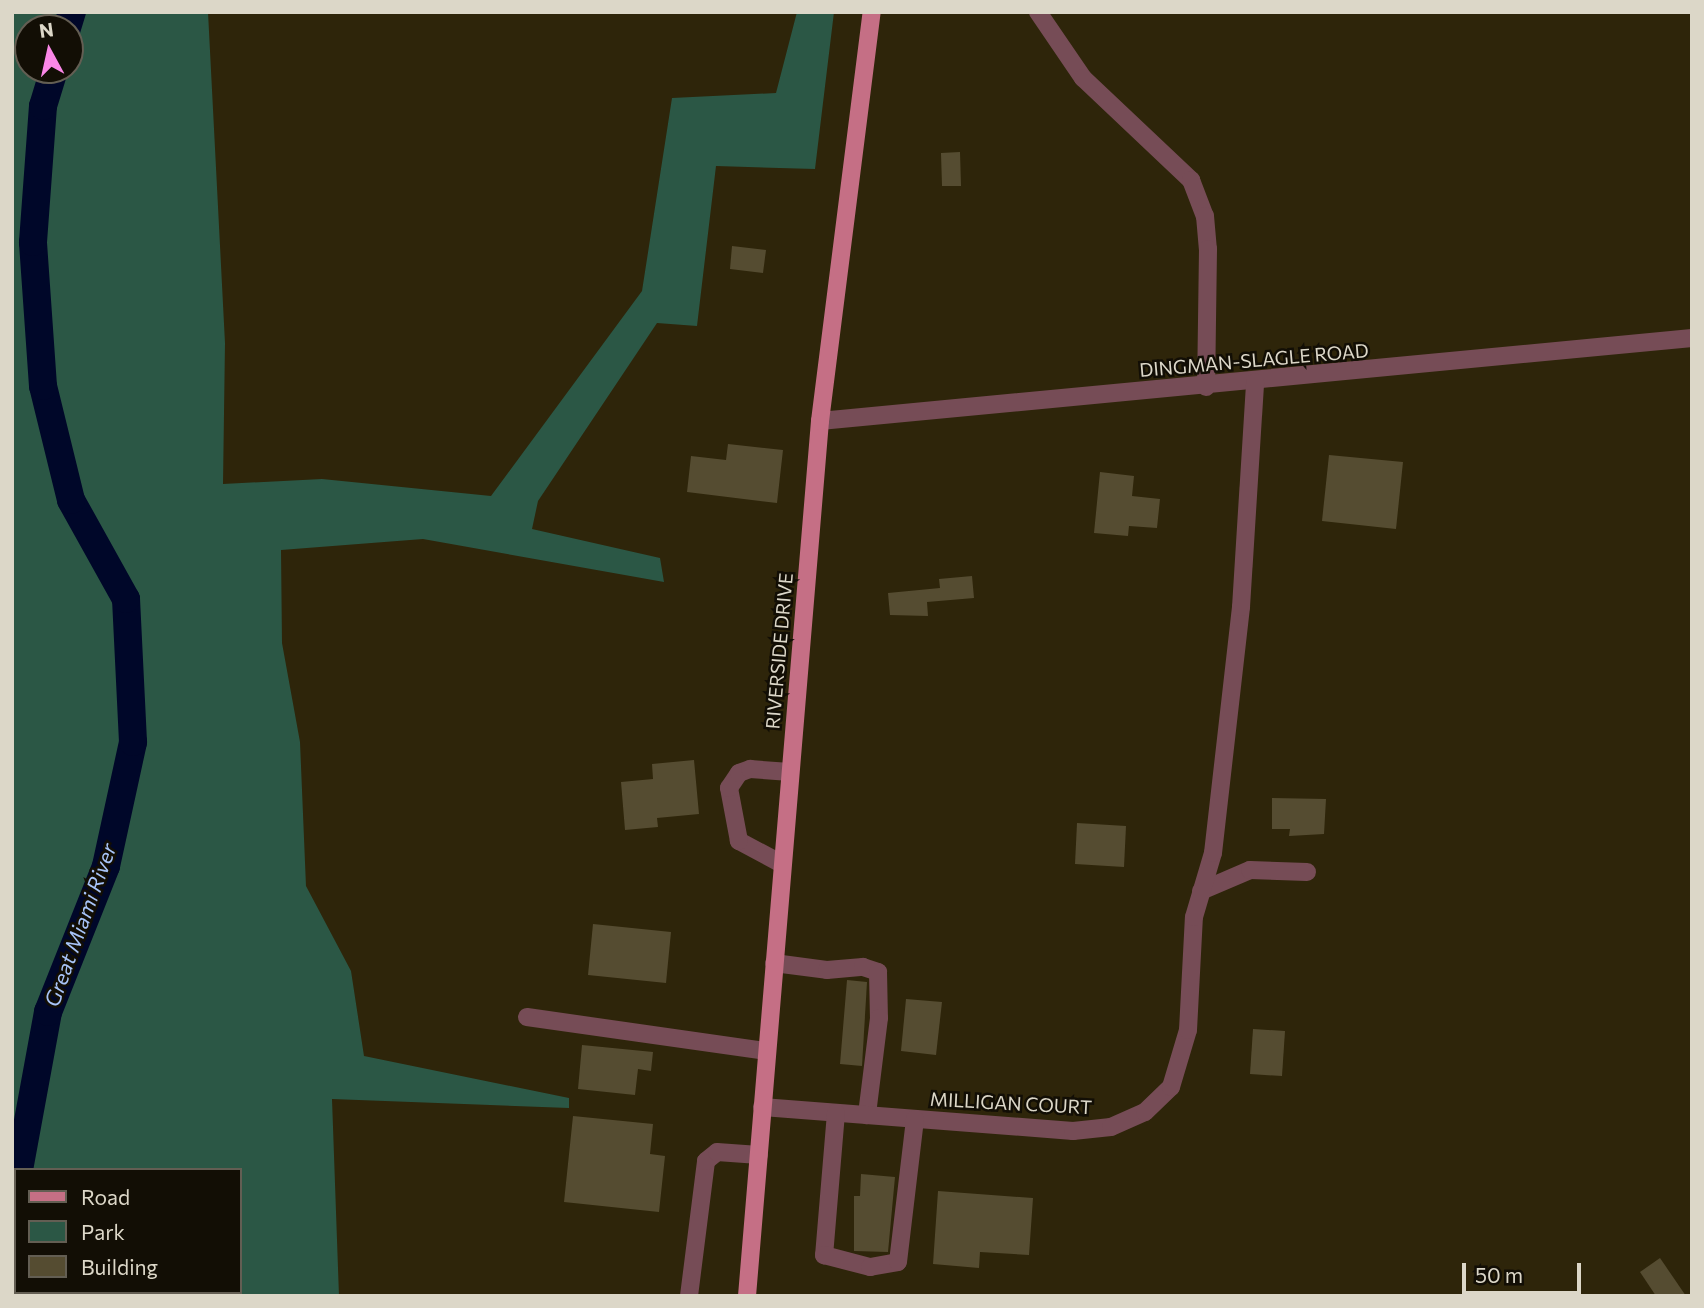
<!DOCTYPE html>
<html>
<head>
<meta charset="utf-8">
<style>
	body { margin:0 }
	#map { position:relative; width:1704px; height:1308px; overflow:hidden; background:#2e250a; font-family:Commissioner,sans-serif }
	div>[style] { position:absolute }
	.green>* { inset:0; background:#2b5745 }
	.river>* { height:28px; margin:-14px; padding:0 14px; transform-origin:14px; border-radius:14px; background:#000729 }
	.building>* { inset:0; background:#554c31 }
	.minor>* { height:18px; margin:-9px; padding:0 9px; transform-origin:9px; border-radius:9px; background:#764c56 }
	.major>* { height:18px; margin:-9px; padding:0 9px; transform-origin:9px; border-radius:9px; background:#c56f85 }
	span { translate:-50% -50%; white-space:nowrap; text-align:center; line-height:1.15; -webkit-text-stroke:5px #120e05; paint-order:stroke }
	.street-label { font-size:19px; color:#dcd7c8 }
	.water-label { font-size:21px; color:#a8c4f8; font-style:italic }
	.frame { position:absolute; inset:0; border:14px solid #dcd7c8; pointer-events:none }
	.legend { position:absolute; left:14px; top:1168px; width:228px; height:126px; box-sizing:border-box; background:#120e05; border:2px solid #635e53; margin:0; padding:9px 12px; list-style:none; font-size:21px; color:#dcd7c8 }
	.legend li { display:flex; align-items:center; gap:14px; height:35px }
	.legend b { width:35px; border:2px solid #635e53 }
	.north { position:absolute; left:14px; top:14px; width:70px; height:70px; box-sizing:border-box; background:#120e05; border:2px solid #635e53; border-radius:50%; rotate:352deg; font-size:19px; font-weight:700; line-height:28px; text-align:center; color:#dcd7c8 }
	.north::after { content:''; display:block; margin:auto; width:24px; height:32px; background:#fa87e7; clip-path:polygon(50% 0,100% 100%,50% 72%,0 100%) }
	.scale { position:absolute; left:1462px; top:1263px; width:119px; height:32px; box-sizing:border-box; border:4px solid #dcd7c8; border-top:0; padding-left:9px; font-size:21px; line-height:24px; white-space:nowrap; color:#dcd7c8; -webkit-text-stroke:5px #120e05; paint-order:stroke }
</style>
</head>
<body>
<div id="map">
	<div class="green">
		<div style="clip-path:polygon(evenodd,12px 12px,208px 12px,225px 343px,223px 484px,322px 479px,491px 496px,642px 291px,672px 98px,776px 93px,797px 12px,834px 12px,815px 169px,716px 166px,697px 326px,657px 323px,538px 501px,532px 529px,660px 558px,664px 582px,423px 539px,281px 550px,282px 643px,300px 742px,306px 886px,351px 971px,364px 1056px,569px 1098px,569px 1108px,332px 1099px,339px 1296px,12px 1296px,12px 12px,28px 28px,70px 28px,70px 70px,28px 70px,28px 28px,12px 12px,16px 1170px,240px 1170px,240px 1292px,16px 1292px,16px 1170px)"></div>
	</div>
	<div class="river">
		<div style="left:67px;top:28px;width:17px;rotate:-73deg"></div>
		<div style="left:19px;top:1170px;width:161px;rotate:-79.6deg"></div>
		<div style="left:48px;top:1012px;width:157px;rotate:-68.3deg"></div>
		<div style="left:106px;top:866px;width:127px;rotate:-77.7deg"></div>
		<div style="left:133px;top:742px;width:143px;rotate:-92.8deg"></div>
		<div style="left:126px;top:599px;width:113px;rotate:-119.1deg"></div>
		<div style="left:71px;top:500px;width:117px;rotate:-103.8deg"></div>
		<div style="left:43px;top:386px;width:144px;rotate:-94deg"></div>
		<div style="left:33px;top:242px;width:136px;rotate:-85.8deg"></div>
		<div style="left:43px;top:106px;width:38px;rotate:-73deg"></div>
		<div style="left:12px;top:1211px;width:26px;rotate:-81deg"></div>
	</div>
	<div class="building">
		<div style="clip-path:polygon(960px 152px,961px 186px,942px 186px,941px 153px)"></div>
		<div style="clip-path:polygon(732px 246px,766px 250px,763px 273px,730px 269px)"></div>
		<div style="clip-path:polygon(728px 444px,783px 450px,777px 503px,687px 492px,691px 456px,726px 460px)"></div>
		<div style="clip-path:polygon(1329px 455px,1403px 462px,1396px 529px,1322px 521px)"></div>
		<div style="clip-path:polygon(1100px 472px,1134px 476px,1132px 496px,1160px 499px,1157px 528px,1129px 526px,1128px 536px,1094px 533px)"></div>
		<div style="clip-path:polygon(972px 576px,974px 598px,927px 602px,928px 616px,890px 615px,888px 593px,940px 588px,939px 579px)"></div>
		<div style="clip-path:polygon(694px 760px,699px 814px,657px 818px,658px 827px,625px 830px,621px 782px,653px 779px,652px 764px)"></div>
		<div style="clip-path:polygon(1272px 798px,1326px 799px,1324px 834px,1289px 836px,1290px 829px,1272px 829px)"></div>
		<div style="clip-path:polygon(1077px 823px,1126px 826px,1124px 867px,1075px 864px)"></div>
		<div style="clip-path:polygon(593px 924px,671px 932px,666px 983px,588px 975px)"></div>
		<div style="clip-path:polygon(847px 980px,867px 982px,862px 1066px,840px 1064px)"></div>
		<div style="clip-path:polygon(906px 999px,942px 1002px,936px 1055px,901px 1051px)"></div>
		<div style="clip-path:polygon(1253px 1029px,1285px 1031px,1282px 1076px,1250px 1074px)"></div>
		<div style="clip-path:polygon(582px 1045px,653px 1052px,651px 1071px,638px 1069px,635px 1095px,578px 1089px)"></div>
		<div style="clip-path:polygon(573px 1116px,653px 1124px,650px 1154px,665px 1156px,659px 1212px,564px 1202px)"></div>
		<div style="clip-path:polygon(861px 1174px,895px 1177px,888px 1252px,854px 1251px,854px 1196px,860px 1196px)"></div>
		<div style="clip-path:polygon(938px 1191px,1033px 1198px,1029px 1255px,980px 1252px,979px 1268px,933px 1264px)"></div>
		<div style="clip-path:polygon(1660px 1258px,1686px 1296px,1656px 1296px,1640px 1272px)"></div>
	</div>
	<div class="minor">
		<div style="left:1038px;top:12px;width:80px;rotate:55.7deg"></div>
		<div style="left:1083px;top:78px;width:149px;rotate:43.4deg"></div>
		<div style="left:1191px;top:180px;width:39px;rotate:69deg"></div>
		<div style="left:1205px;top:216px;width:33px;rotate:85deg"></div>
		<div style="left:1208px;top:249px;width:138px;rotate:90.8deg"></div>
		<div style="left:820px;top:421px;width:876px;rotate:-5.44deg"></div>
		<div style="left:782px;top:864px;width:49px;rotate:-151.9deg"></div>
		<div style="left:739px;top:841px;width:54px;rotate:-100.7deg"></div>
		<div style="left:729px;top:788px;width:18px;rotate:-56deg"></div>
		<div style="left:739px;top:773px;width:12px;rotate:-20deg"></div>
		<div style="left:750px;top:769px;width:40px;rotate:4.3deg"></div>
		<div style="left:1201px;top:891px;width:53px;rotate:-23.2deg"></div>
		<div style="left:1250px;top:870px;width:57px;rotate:2deg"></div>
		<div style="left:774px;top:963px;width:53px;rotate:7.5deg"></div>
		<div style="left:827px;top:970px;width:36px;rotate:-5deg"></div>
		<div style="left:863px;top:967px;width:16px;rotate:18deg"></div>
		<div style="left:878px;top:972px;width:46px;rotate:88.8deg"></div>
		<div style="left:879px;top:1018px;width:98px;rotate:97.1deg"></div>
		<div style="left:527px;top:1017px;width:242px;rotate:8.1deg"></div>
		<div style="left:762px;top:1107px;width:312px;rotate:4.4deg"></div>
		<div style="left:1073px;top:1131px;width:38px;rotate:-6deg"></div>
		<div style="left:1111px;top:1127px;width:37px;rotate:-24deg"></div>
		<div style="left:1145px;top:1112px;width:36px;rotate:-44deg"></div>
		<div style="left:1171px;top:1087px;width:59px;rotate:-73.4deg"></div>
		<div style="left:1188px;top:1030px;width:113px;rotate:-87deg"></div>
		<div style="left:1194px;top:917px;width:67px;rotate:-73.5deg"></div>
		<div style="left:1213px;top:853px;width:248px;rotate:-83.5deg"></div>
		<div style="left:1241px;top:607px;width:225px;rotate:-86.4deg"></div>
		<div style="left:836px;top:1113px;width:143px;rotate:94.8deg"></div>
		<div style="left:824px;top:1255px;width:48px;rotate:14.6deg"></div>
		<div style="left:870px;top:1267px;width:28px;rotate:-10deg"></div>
		<div style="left:898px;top:1262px;width:144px;rotate:-83.2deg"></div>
		<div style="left:689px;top:1296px;width:136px;rotate:-82.8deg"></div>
		<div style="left:706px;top:1161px;width:14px;rotate:-39deg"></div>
		<div style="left:717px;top:1152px;width:42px;rotate:4.1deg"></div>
	</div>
	<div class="major">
		<div style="left:747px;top:1296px;width:878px;rotate:-85.23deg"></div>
		<div style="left:820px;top:421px;width:412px;rotate:-82.8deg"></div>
	</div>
	<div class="street-label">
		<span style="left:1254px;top:360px;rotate:-5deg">DINGMAN-SLAGLE ROAD</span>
		<span style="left:779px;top:651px;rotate:-85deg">RIVERSIDE DRIVE</span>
		<span style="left:1011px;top:1103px;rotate:3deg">MILLIGAN COURT</span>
	</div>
	<div class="water-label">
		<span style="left:80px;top:925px;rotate:-70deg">Great Miami River</span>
	</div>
	<div class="frame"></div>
	<ul class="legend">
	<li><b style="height:9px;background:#c56f85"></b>Road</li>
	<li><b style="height:19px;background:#2b5745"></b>Park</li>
	<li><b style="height:19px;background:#554c31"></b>Building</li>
	</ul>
	<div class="north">N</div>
	<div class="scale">50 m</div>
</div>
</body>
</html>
